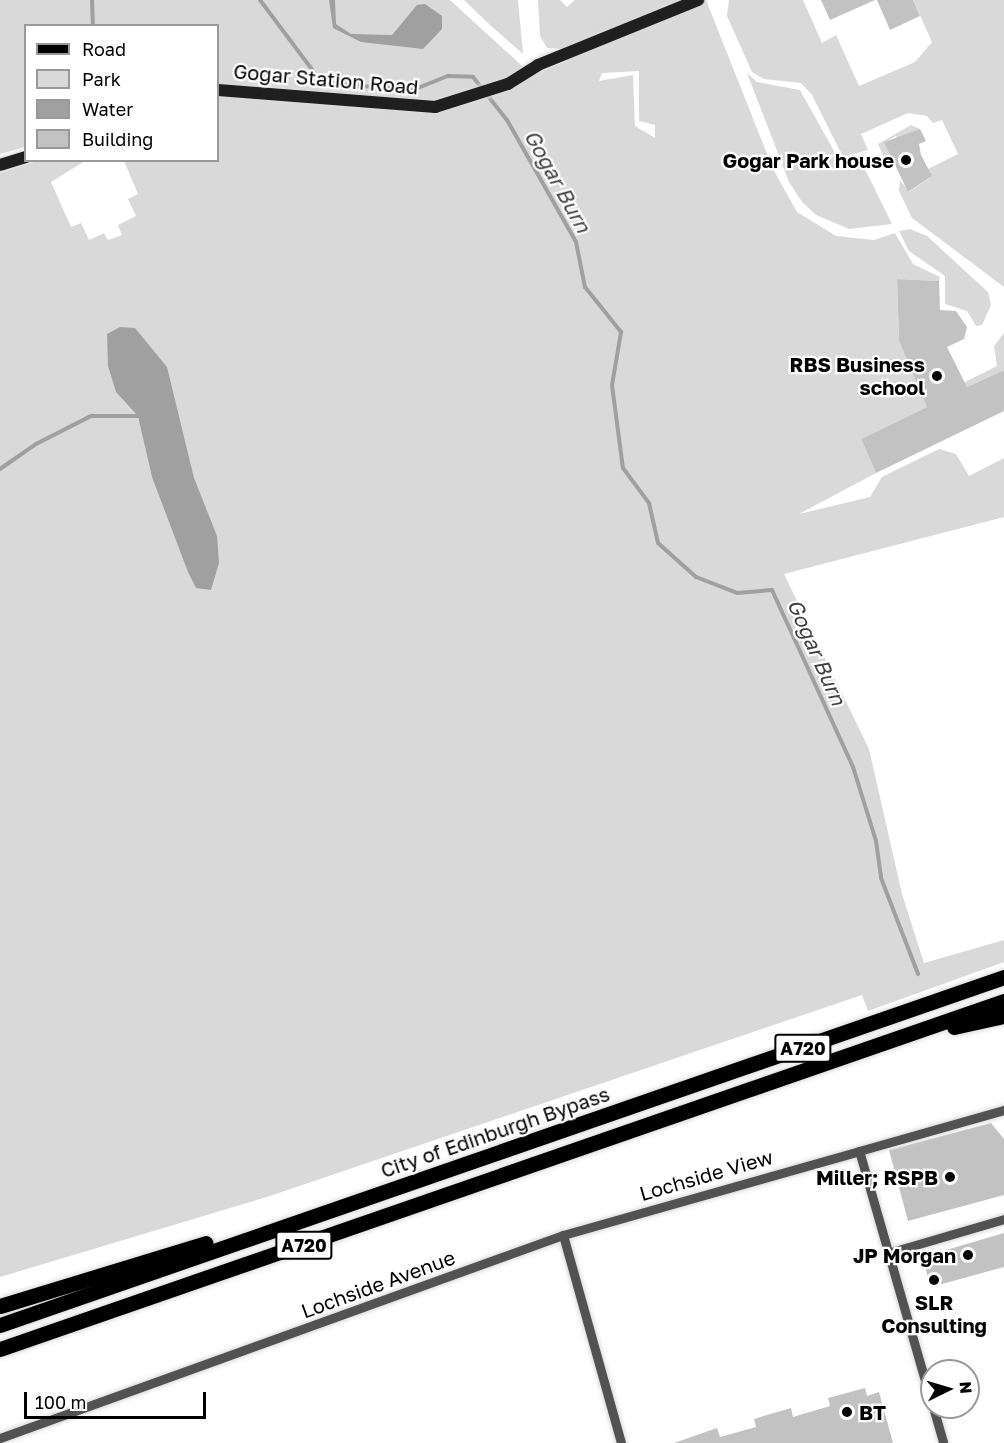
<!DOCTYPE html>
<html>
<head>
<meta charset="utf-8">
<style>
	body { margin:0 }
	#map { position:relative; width:1004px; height:1443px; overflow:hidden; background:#fff; font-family:"Golos Text",sans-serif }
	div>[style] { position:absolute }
	.green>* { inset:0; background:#d9d9d9 }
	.water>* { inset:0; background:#a0a0a0 }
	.stream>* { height:4px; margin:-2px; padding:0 2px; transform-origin:2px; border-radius:2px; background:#a0a0a0 }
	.building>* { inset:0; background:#c2c2c2 }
	.roads { filter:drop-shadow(0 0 2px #dbdbdb) drop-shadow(0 0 2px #dbdbdb) }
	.street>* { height:9px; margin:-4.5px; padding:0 4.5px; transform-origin:4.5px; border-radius:4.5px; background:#525252 }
	.secondary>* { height:12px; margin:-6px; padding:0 6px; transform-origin:6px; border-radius:6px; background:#1f1f1f }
	.primary>* { height:15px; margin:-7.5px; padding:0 7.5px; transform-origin:7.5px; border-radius:7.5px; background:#000 }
	.dots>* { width:16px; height:16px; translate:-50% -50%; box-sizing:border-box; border:3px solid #fff; border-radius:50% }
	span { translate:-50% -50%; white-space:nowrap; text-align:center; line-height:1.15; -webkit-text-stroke:4.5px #fff; paint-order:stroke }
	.shield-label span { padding:2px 4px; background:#fff; border:2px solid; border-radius:4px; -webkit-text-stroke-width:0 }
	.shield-label { font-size:18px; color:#000; font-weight:700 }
	.street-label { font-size:20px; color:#000 }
	.poi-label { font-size:20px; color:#000; font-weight:700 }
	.right { translate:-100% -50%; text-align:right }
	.left { translate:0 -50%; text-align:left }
	.water-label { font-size:21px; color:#414141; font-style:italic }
	.legend { position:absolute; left:24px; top:24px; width:195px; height:138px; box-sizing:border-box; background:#fff; border:2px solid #999; margin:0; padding:8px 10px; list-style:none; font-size:18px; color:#000 }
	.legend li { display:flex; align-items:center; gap:12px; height:30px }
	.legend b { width:30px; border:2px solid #999 }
	.north { position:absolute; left:920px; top:1359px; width:60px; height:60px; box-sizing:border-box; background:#fff; border:2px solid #999; border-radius:50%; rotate:85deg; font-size:16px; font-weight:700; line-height:24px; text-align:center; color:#000 }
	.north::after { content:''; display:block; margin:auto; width:21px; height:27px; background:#000; clip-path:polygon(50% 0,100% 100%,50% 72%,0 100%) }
	.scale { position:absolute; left:24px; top:1392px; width:182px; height:27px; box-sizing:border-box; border:3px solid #000; border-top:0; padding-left:8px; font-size:18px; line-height:21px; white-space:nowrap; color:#000; -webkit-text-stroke:4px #fff; paint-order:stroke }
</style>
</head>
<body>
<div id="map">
	<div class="green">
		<div style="clip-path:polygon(evenodd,0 0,450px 0,532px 75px,567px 61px,569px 49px,547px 48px,540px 36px,538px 0,560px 0,567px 7px,575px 0,706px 0,773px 169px,797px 212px,836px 236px,874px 240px,895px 233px,913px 264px,940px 277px,939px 281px,897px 279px,899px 341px,927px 407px,861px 439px,876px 473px,799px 514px,870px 497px,882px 477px,939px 449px,956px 454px,969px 476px,1004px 458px,1004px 517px,784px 574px,869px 749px,902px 894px,924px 963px,1004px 940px,1004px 962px,868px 1011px,862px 995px,270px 1196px,0 1277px,0 173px,37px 161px,85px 161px,51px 182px,71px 227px,81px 223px,89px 240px,104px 233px,108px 240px,122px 235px,118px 225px,136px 216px,128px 199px,138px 194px,124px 161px,218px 160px,218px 26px,26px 26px,25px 147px,0 154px,0 0,639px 71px,639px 121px,655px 125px,655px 138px,635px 126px,633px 75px,599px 81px,602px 73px,639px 71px)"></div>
		<div style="clip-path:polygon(464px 0,518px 0,523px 54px,490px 25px)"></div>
		<div style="clip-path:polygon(729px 0,803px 0,822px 43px,836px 35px,859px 86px,915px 62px,932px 42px,913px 0,1004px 0,1004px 287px,912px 218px,899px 191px,900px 180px,909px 192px,931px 177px,928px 169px,958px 154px,942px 120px,933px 123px,927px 116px,908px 113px,861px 134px,868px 150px,843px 157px,812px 95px,801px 83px,764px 79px,752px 72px,727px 16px)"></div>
		<div style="clip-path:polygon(747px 73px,757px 82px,800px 90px,839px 160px,848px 163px,860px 159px,892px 224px,849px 229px,816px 215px,802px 202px,789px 182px)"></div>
		<div style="clip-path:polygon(911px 125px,920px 129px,905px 136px,903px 150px,896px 136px,885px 142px,893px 160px,886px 162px,878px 144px)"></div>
		<div style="clip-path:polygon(910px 229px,927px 236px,988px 292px,991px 305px,982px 325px,976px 326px,967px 311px,945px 304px,945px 276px,909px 251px,899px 231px)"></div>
		<div style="clip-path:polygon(1004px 333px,1004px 370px,967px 387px,965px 382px,997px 366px,994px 346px)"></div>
	</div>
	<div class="water">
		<div style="clip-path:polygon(329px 0,335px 0,336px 24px,351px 34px,392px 35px,417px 5px,425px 4px,442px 16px,442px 29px,423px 49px,361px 42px,333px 28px)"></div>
		<div style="clip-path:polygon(120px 327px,135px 328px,167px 367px,194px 478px,217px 536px,219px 563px,211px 590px,196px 588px,188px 572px,152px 477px,138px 416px,116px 392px,108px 366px,107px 334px)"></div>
	</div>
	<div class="stream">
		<div style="left:92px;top:0;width:26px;rotate:88deg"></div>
		<div style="left:260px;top:0;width:104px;rotate:53.2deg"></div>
		<div style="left:322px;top:83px;width:91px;rotate:4.4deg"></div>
		<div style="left:413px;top:90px;width:38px;rotate:-22deg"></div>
		<div style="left:448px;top:76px;width:25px;rotate:2deg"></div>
		<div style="left:473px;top:77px;width:55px;rotate:51.7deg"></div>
		<div style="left:507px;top:120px;width:140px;rotate:60.5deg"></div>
		<div style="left:576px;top:242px;width:46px;rotate:78.7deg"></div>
		<div style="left:585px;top:287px;width:58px;rotate:51.3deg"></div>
		<div style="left:621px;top:332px;width:54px;rotate:99.6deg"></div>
		<div style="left:612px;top:385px;width:84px;rotate:82.5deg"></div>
		<div style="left:623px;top:468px;width:44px;rotate:53.4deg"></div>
		<div style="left:649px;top:503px;width:41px;rotate:77.3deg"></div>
		<div style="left:658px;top:543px;width:51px;rotate:41.8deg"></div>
		<div style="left:696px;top:577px;width:44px;rotate:21.3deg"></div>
		<div style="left:737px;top:593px;width:35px;rotate:-5deg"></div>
		<div style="left:772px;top:590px;width:195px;rotate:65.4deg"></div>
		<div style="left:853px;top:767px;width:77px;rotate:72.7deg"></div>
		<div style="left:876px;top:841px;width:37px;rotate:82deg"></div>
		<div style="left:881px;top:878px;width:103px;rotate:68.9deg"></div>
		<div style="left:0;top:469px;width:44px;rotate:-34.8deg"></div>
		<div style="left:36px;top:444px;width:62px;rotate:-27deg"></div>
		<div style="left:91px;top:416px;width:47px"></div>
	</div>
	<div class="building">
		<div style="clip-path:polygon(821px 0,875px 0,830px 20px)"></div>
		<div style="clip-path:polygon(877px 0,913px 0,920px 16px,890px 30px)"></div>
		<div style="clip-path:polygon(920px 129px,926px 141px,919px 144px,921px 155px,932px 176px,908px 192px,884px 142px)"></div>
		<div style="clip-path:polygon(897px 279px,939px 281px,940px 310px,956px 311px,967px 327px,964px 339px,947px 347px,967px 387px,1004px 370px,1004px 411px,876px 473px,861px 439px,927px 407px,899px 341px)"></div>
		<div style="clip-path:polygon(991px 1123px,1004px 1139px,1004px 1195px,908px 1221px,889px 1150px)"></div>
		<div style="clip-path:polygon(1004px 1233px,1004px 1267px,931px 1287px,922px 1257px)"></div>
		<div style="clip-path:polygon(865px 1388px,867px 1396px,879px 1392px,893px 1443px,674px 1443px,717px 1428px,720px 1437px,756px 1427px,754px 1419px,791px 1408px,793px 1417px,830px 1406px,828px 1398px)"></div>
	</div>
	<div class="roads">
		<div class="street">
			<div style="left:563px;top:1235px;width:216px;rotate:74.4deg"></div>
			<div style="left:888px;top:1253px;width:121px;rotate:-16.3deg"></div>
			<div style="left:932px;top:1405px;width:264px;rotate:-106deg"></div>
			<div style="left:859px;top:1151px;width:151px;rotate:-15.8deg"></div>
			<div style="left:933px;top:1407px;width:37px;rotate:74deg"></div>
			<div style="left:0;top:1438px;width:598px;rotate:-19.83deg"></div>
			<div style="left:563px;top:1235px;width:308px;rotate:-15.8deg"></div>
		</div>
		<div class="secondary">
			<div style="left:218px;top:90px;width:218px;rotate:4.5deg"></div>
			<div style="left:435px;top:107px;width:77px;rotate:-17.5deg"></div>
			<div style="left:508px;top:84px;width:36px;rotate:-32deg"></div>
			<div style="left:538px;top:65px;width:173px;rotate:-22.1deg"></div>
			<div style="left:0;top:165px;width:27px;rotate:-17deg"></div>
		</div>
		<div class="primary">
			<div style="left:954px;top:1027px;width:51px;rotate:-12.4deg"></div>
			<div style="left:0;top:1306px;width:215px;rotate:-17deg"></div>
			<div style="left:0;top:1325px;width:1063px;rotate:-19.12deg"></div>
			<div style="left:0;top:1349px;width:1063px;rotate:-19.12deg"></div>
		</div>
	</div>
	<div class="dots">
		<div style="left:906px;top:160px;background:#000"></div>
		<div style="left:937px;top:376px;background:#000"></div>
		<div style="left:950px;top:1177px;background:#000"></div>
		<div style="left:968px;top:1255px;background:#000"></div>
		<div style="left:934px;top:1280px;background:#000"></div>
		<div style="left:847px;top:1412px;background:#000"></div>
	</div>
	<div class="shield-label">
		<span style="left:803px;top:1048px">A720</span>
		<span style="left:304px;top:1245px">A720</span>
	</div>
	<div class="street-label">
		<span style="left:326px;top:79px;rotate:5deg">Gogar Station Road</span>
		<span style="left:495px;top:1132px;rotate:-19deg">City of Edinburgh Bypass</span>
		<span style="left:706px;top:1175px;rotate:-16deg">Lochside View</span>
		<span style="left:378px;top:1284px;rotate:-20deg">Lochside Avenue</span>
	</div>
	<div class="poi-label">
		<span class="right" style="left:894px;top:160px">Gogar Park house</span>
		<span class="right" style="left:925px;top:376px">RBS Business<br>school</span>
		<span class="right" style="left:938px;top:1177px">Miller; RSPB</span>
		<span class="right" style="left:956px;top:1255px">JP Morgan</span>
		<span style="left:934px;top:1314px">SLR<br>Consulting</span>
		<span class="left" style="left:859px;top:1412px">BT</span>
	</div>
	<div class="water-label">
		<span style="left:558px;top:181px;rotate:61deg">Gogar Burn</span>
		<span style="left:817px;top:652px;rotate:66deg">Gogar Burn</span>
	</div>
	<ul class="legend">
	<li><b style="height:8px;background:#000"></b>Road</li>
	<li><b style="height:16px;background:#d9d9d9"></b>Park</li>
	<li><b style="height:16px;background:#a0a0a0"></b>Water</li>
	<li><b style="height:16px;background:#c2c2c2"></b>Building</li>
	</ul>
	<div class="north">N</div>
	<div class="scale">100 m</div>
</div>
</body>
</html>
